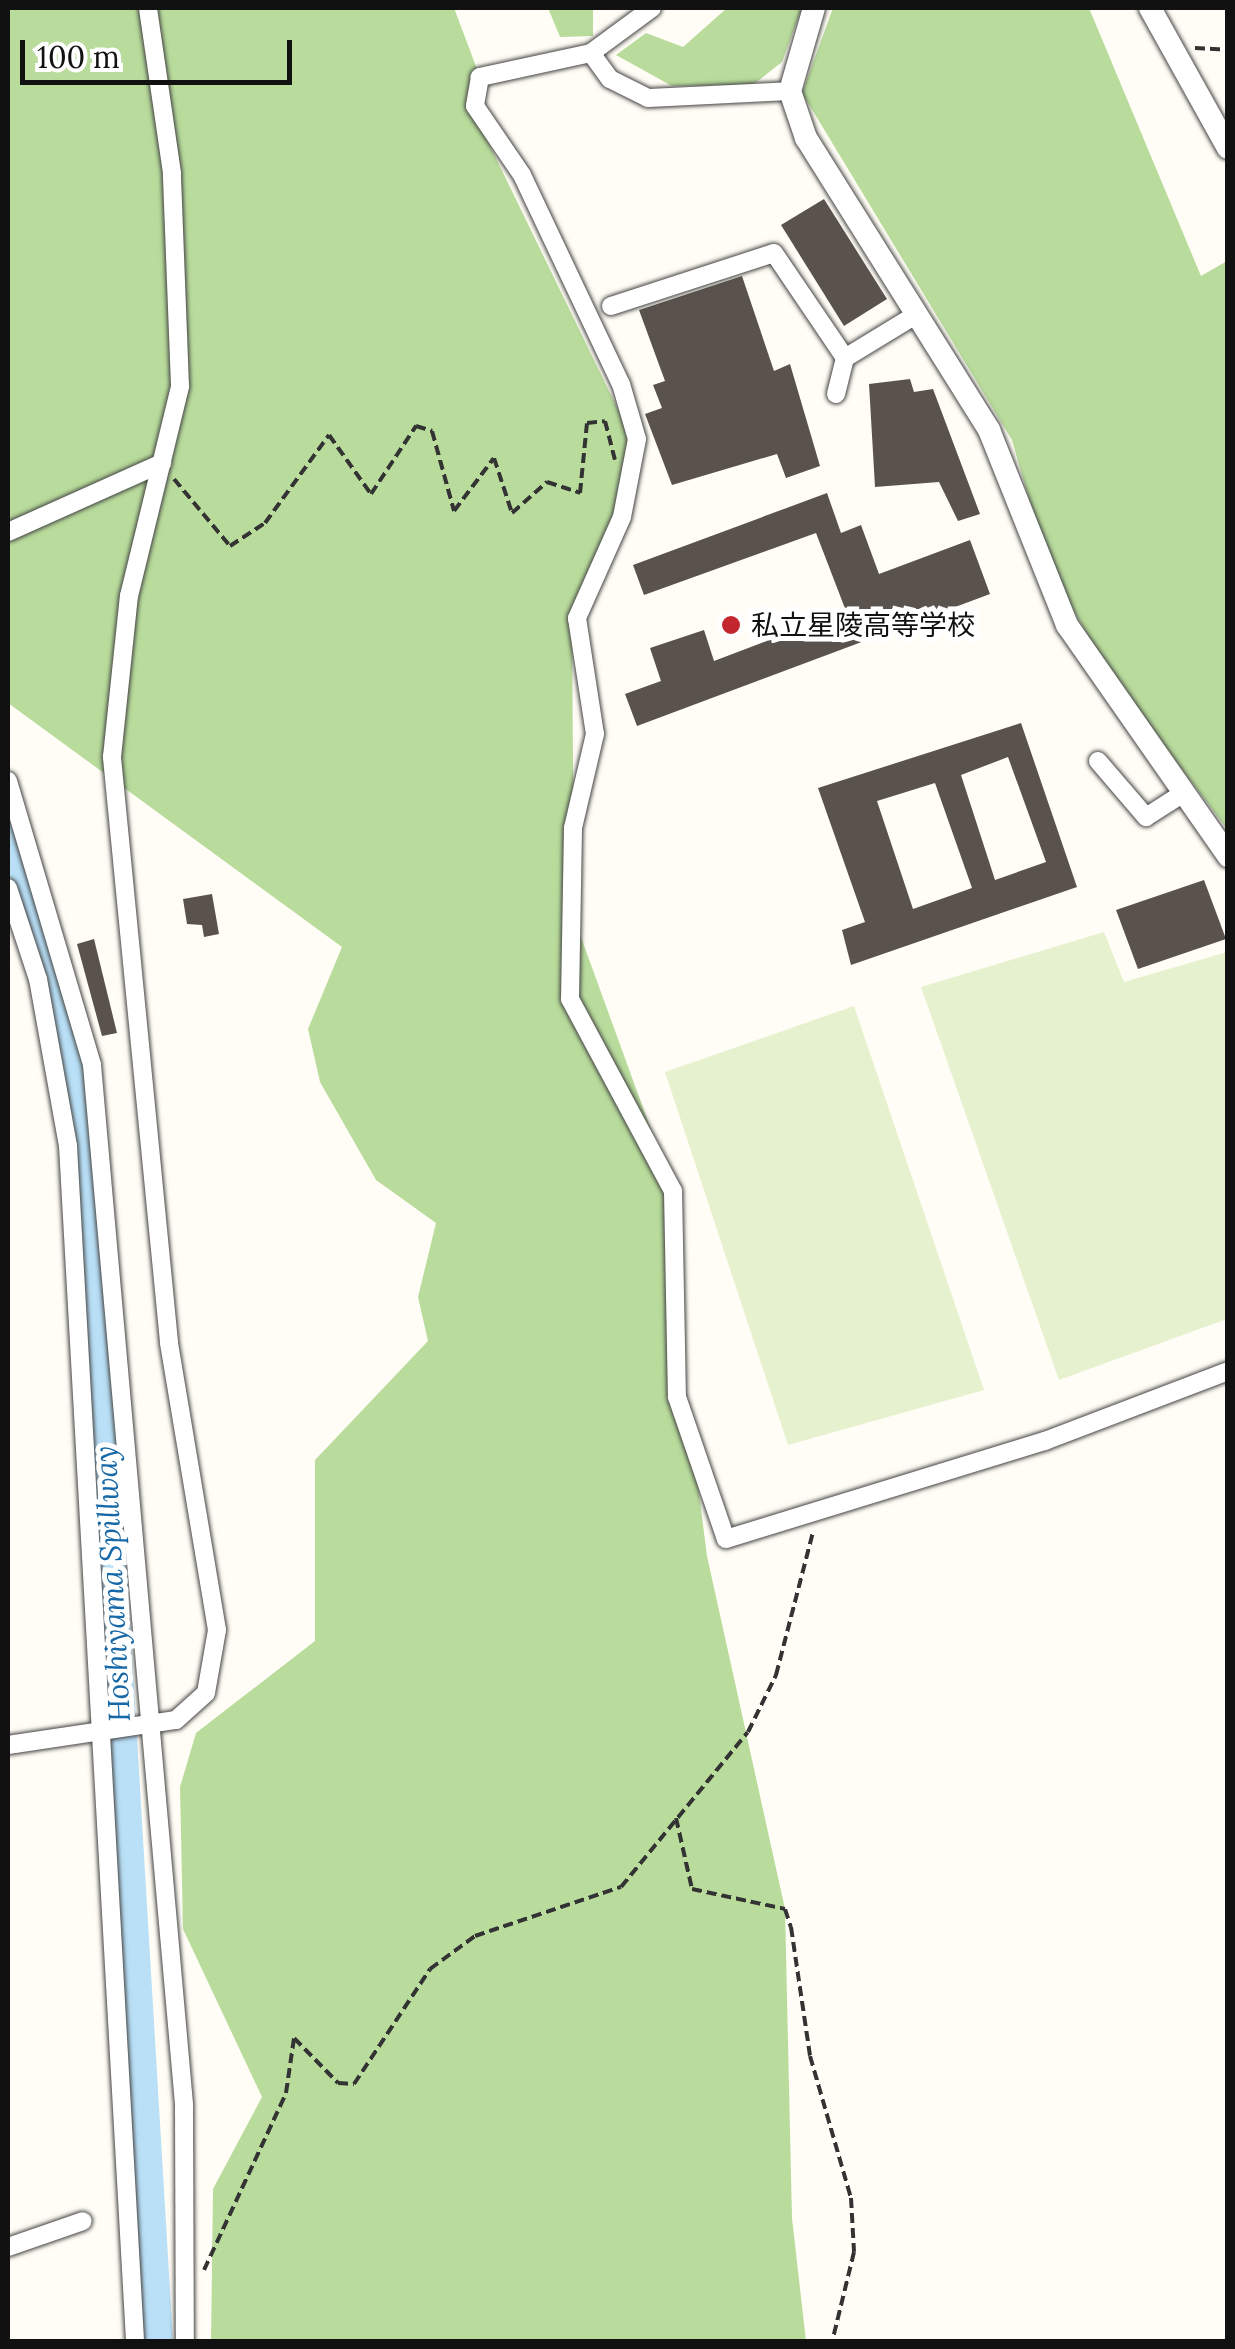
<!DOCTYPE html>
<html>
<head>
<meta charset="utf-8">
<style>
	body { margin:0 }
	#map { position:relative; width:1235px; height:2349px; overflow:hidden; background:#fffdf5; font-family:Lora,"Noto Sans JP",serif }
	div>[style] { position:absolute }
	.forest>* { inset:0; background:#b9dc9c }
	.pitch>* { inset:0; background:#e6f2cf }
	.river>* { height:32px; margin:-16px; padding:0 16px; transform-origin:16px; border-radius:16px; background:#b9e0f7 }
	.building>* { inset:0; background:#5a524d }
	.path>* { height:4px; margin-top:-2px; transform-origin:0; background:repeating-linear-gradient(90deg,#333 0 10px,transparent 0 15px) }
	.roads { filter:drop-shadow(0 0 2px #444) drop-shadow(0 0 2px #444) }
	.minor>* { height:18px; margin:-9px; padding:0 9px; transform-origin:9px; border-radius:9px; background:#fff }
	.tertiary>* { height:22px; margin:-11px; padding:0 11px; transform-origin:11px; border-radius:11px; background:#fff }
	.dots>* { width:28px; height:28px; translate:-50% -50%; box-sizing:border-box; border:5px solid #fff; border-radius:50% }
	span { translate:-50% -50%; white-space:nowrap; text-align:center; line-height:1.15; -webkit-text-stroke:10px #fff; paint-order:stroke }
	.poi-label { font-size:28px; color:#111 }
	.left { translate:0 -50%; text-align:left }
	.water-label { font-size:30px; color:#1768a6; font-style:italic }
	.frame { position:absolute; inset:0; border:10px solid #111; pointer-events:none }
	.scale { position:absolute; left:20px; top:40px; width:272px; height:45px; box-sizing:border-box; border:5px solid #111; border-top:0; padding-left:12px; font-size:30px; line-height:35px; white-space:nowrap; color:#111; -webkit-text-stroke:8px #fff; paint-order:stroke }
</style>
</head>
<body>
<div id="map">
	<div class="forest">
		<div style="clip-path:polygon(8px 8px,454px 8px,480px 77px,470px 105px,631px 436px,626px 499px,572px 614px,574px 918px,678px 1204px,668px 1251px,707px 1556px,785px 1909px,792px 2218px,806px 2341px,211px 2341px,213px 2189px,262px 2097px,183px 1929px,180px 1787px,196px 1733px,315px 1641px,315px 1460px,428px 1341px,418px 1297px,436px 1223px,376px 1180px,320px 1082px,308px 1029px,342px 947px,8px 703px)"></div>
		<div style="clip-path:polygon(548px 8px,593px 8px,593px 36px,560px 37px)"></div>
		<div style="clip-path:polygon(727px 8px,802px 8px,782px 62px,753px 85px,672px 86px,616px 55px,646px 33px,683px 47px)"></div>
		<div style="clip-path:polygon(833px 8px,1089px 8px,1201px 276px,1227px 261px,1227px 829px,1111px 675px,1049px 568px,1012px 440px,802px 93px)"></div>
	</div>
	<div class="pitch">
		<div style="clip-path:polygon(1104px 932px,1124px 982px,1227px 952px,1227px 1319px,1059px 1380px,921px 987px)"></div>
		<div style="clip-path:polygon(854px 1006px,984px 1390px,788px 1445px,665px 1072px)"></div>
	</div>
	<div class="river">
		<div style="left:8px;top:837px;width:100px;rotate:68.3deg"></div>
		<div style="left:45px;top:930px;width:160px;rotate:76.7deg"></div>
		<div style="left:82px;top:1086px;width:1258px;rotate:86.58deg"></div>
	</div>
	<div class="building">
		<div style="clip-path:polygon(824px 199px,887px 299px,844px 326px,781px 225px)"></div>
		<div style="clip-path:polygon(742px 276px,774px 371px,790px 364px,820px 466px,786px 478px,777px 454px,672px 485px,645px 414px,662px 408px,653px 385px,665px 381px,639px 310px)"></div>
		<div style="clip-path:polygon(910px 379px,914px 392px,933px 389px,980px 514px,958px 521px,939px 482px,875px 487px,869px 384px)"></div>
		<div style="clip-path:polygon(827px 493px,841px 533px,861px 525px,879px 574px,970px 540px,990px 594px,637px 726px,625px 694px,661px 681px,650px 648px,704px 630px,714px 661px,846px 611px,816px 533px,644px 595px,633px 565px)"></div>
		<div style="clip-path:polygon(evenodd,1021px 723px,1077px 887px,851px 965px,842px 930px,865px 922px,818px 788px,1021px 723px,1008px 757px,1046px 862px,995px 880px,961px 775px,1008px 757px,1021px 723px,935px 783px,972px 888px,913px 909px,877px 801px,935px 783px)"></div>
		<div style="clip-path:polygon(1204px 880px,1226px 939px,1138px 969px,1116px 910px)"></div>
		<div style="clip-path:polygon(212px 894px,219px 934px,204px 937px,202px 925px,187px 924px,183px 899px)"></div>
		<div style="clip-path:polygon(94px 939px,117px 1033px,102px 1036px,77px 944px)"></div>
	</div>
	<div class="path">
		<div style="left:1195px;top:48px;width:33px;rotate:3deg"></div>
		<div style="left:174px;top:479px;width:87px;rotate:50.1deg"></div>
		<div style="left:230px;top:546px;width:42px;rotate:-33.3deg"></div>
		<div style="left:265px;top:523px;width:109px;rotate:-54deg"></div>
		<div style="left:329px;top:435px;width:72px;rotate:54.6deg"></div>
		<div style="left:371px;top:494px;width:82px;rotate:-56.5deg"></div>
		<div style="left:416px;top:426px;width:17px;rotate:17deg"></div>
		<div style="left:432px;top:431px;width:83px;rotate:74.6deg"></div>
		<div style="left:454px;top:511px;width:66px;rotate:-53deg"></div>
		<div style="left:494px;top:458px;width:58px;rotate:71.9deg"></div>
		<div style="left:512px;top:513px;width:47px;rotate:-41.5deg"></div>
		<div style="left:547px;top:482px;width:35px;rotate:18deg"></div>
		<div style="left:580px;top:493px;width:70px;rotate:-84.3deg"></div>
		<div style="left:587px;top:423px;width:18px;rotate:-6deg"></div>
		<div style="left:605px;top:421px;width:40px;rotate:75.6deg"></div>
		<div style="left:676px;top:1818px;width:73px;rotate:77.3deg"></div>
		<div style="left:692px;top:1889px;width:95px;rotate:12.1deg"></div>
		<div style="left:785px;top:1909px;width:19px;rotate:72deg"></div>
		<div style="left:791px;top:1927px;width:130px;rotate:81.6deg"></div>
		<div style="left:810px;top:2056px;width:148px;rotate:73.9deg"></div>
		<div style="left:851px;top:2198px;width:54px;rotate:86.8deg"></div>
		<div style="left:854px;top:2252px;width:93px;rotate:103.7deg"></div>
		<div style="left:294px;top:2038px;width:63px;rotate:45.6deg"></div>
		<div style="left:338px;top:2083px;width:16px;rotate:4deg"></div>
		<div style="left:354px;top:2084px;width:138px;rotate:-56.5deg"></div>
		<div style="left:430px;top:1969px;width:56px;rotate:-36.3deg"></div>
		<div style="left:475px;top:1936px;width:154px;rotate:-18.6deg"></div>
		<div style="left:621px;top:1887px;width:200px;rotate:-50.7deg"></div>
		<div style="left:748px;top:1732px;width:64px;rotate:-63.8deg"></div>
		<div style="left:776px;top:1675px;width:148px;rotate:-75.5deg"></div>
		<div style="left:204px;top:2270px;width:195px;rotate:-65.1deg"></div>
		<div style="left:286px;top:2093px;width:56px;rotate:-81.7deg"></div>
	</div>
	<div class="roads">
		<div class="minor">
			<div style="left:652px;top:8px;width:76px;rotate:143.6deg"></div>
			<div style="left:591px;top:53px;width:114px;rotate:167.8deg"></div>
			<div style="left:480px;top:77px;width:29px;rotate:100deg"></div>
			<div style="left:475px;top:106px;width:83px;rotate:55.7deg"></div>
			<div style="left:522px;top:175px;width:231px;rotate:64.7deg"></div>
			<div style="left:621px;top:384px;width:57px;rotate:73.8deg"></div>
			<div style="left:637px;top:439px;width:79px;rotate:100.9deg"></div>
			<div style="left:622px;top:517px;width:111px;rotate:114deg"></div>
			<div style="left:577px;top:618px;width:117px;rotate:81.2deg"></div>
			<div style="left:595px;top:734px;width:97px;rotate:103.2deg"></div>
			<div style="left:573px;top:828px;width:171px;rotate:91deg"></div>
			<div style="left:570px;top:999px;width:218px;rotate:61.8deg"></div>
			<div style="left:673px;top:1191px;width:206px;rotate:88.9deg"></div>
			<div style="left:677px;top:1397px;width:150px;rotate:71deg"></div>
			<div style="left:726px;top:1539px;width:334px;rotate:-17.1deg"></div>
			<div style="left:1045px;top:1441px;width:196px;rotate:-20.9deg"></div>
			<div style="left:591px;top:53px;width:32px;rotate:54deg"></div>
			<div style="left:610px;top:79px;width:42px;rotate:26.6deg"></div>
			<div style="left:648px;top:98px;width:142px;rotate:-2.8deg"></div>
			<div style="left:611px;top:306px;width:171px;rotate:-18deg"></div>
			<div style="left:774px;top:253px;width:127px;rotate:55.9deg"></div>
			<div style="left:845px;top:358px;width:84px;rotate:-31.4deg"></div>
			<div style="left:836px;top:394px;width:37px;rotate:-76deg"></div>
			<div style="left:8px;top:532px;width:169px;rotate:-24.1deg"></div>
			<div style="left:1098px;top:761px;width:74px;rotate:49.4deg"></div>
			<div style="left:1146px;top:817px;width:43px;rotate:-32.6deg"></div>
			<div style="left:8px;top:781px;width:296px;rotate:73.5deg"></div>
			<div style="left:92px;top:1065px;width:1044px;rotate:84.94deg"></div>
			<div style="left:184px;top:2105px;width:237px;rotate:89.8deg"></div>
			<div style="left:8px;top:888px;width:96px;rotate:71.8deg"></div>
			<div style="left:38px;top:979px;width:170px;rotate:79.8deg"></div>
			<div style="left:68px;top:1146px;width:1198px;rotate:86.79deg"></div>
			<div style="left:8px;top:1745px;width:170px;rotate:-8.5deg"></div>
			<div style="left:176px;top:1720px;width:40px;rotate:-42deg"></div>
			<div style="left:206px;top:1693px;width:64px;rotate:-80.1deg"></div>
			<div style="left:217px;top:1630px;width:292px;rotate:-99.5deg"></div>
			<div style="left:169px;top:1342px;width:588px;rotate:-95.57deg"></div>
			<div style="left:112px;top:757px;width:162px;rotate:-84deg"></div>
			<div style="left:129px;top:596px;width:216px;rotate:-76.3deg"></div>
			<div style="left:180px;top:386px;width:213px;rotate:-92.2deg"></div>
			<div style="left:172px;top:173px;width:167px;rotate:-98.3deg"></div>
			<div style="left:8px;top:2247px;width:79px;rotate:-19.1deg"></div>
		</div>
		<div class="tertiary">
			<div style="left:814px;top:8px;width:86px;rotate:106.1deg"></div>
			<div style="left:790px;top:91px;width:50px;rotate:71.2deg"></div>
			<div style="left:806px;top:138px;width:345px;rotate:57.9deg"></div>
			<div style="left:989px;top:430px;width:210px;rotate:68.2deg"></div>
			<div style="left:1067px;top:625px;width:282px;rotate:55.1deg"></div>
			<div style="left:1150px;top:8px;width:160px;rotate:60.9deg"></div>
		</div>
	</div>
	<div class="dots">
		<div style="left:731px;top:625px;background:#c4262e"></div>
	</div>
	<div class="poi-label">
		<span class="left" style="left:751px;top:625px">私立星陵高等学校</span>
	</div>
	<div class="water-label">
		<span style="left:112px;top:1584px;rotate:-93deg">Hoshiyama Spillway</span>
	</div>
	<div class="frame"></div>
	<div class="scale">100 m</div>
</div>
</body>
</html>
